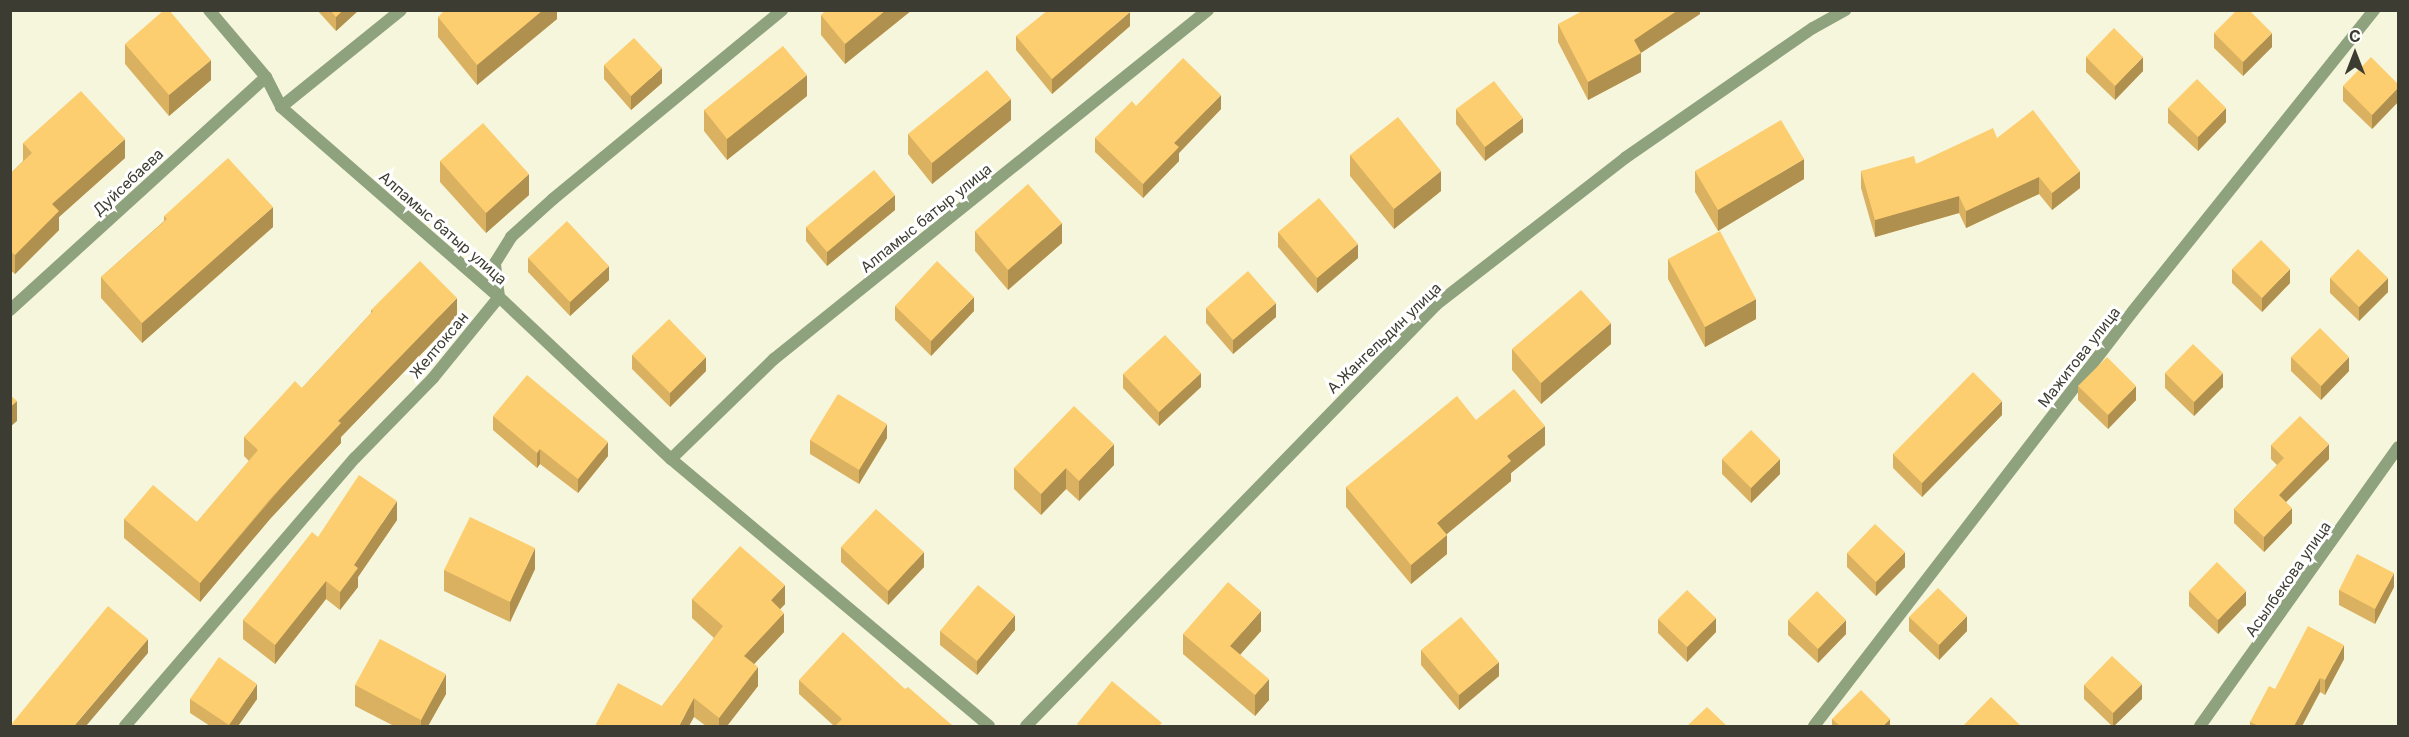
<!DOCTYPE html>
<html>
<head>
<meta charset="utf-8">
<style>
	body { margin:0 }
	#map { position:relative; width:2409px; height:737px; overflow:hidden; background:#f6f6dd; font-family:Inter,sans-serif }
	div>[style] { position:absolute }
	.minor>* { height:12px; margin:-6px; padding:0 6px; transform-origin:6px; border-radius:6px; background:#8fa27e }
	.tertiary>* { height:12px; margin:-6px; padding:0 6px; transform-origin:6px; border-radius:6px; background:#8fa27e }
	.wall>* { inset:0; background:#d9b160 }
	.shaded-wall>* { inset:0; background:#b0904e }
	.building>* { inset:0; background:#fcce70 }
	span { translate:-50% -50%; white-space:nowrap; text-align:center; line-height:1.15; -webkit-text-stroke:6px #fff; paint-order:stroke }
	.street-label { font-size:15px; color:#3c3c32 }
	.frame { position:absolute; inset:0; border:12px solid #3c3c32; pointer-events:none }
	.north { position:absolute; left:2325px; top:24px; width:60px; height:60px; -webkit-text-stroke:4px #fff; paint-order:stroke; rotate:0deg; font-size:16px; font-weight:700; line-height:24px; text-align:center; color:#3c3c32 }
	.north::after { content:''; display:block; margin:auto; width:21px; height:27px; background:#3c3c32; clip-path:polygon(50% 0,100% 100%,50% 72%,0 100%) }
</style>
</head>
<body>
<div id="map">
	<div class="minor">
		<div style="left:209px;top:10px;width:88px;rotate:49.6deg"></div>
		<div style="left:266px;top:77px;width:34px;rotate:63deg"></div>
		<div style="left:281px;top:107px;width:289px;rotate:41.1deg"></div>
		<div style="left:499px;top:297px;width:236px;rotate:43.3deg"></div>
		<div style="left:671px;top:459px;width:415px;rotate:40deg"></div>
		<div style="left:281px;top:107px;width:154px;rotate:-38.9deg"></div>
		<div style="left:10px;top:310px;width:346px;rotate:-42.3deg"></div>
		<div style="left:671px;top:459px;width:144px;rotate:-44.2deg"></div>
		<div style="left:774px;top:359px;width:557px;rotate:-38.8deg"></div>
		<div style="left:125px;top:726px;width:353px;rotate:-49.4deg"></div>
		<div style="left:355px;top:458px;width:112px;rotate:-45.7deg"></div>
		<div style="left:433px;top:378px;width:104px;rotate:-50.8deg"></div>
		<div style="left:499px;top:297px;width:34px;rotate:-97deg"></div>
		<div style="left:495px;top:263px;width:31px;rotate:-58deg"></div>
		<div style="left:511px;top:237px;width:57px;rotate:-42.1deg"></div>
		<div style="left:553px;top:199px;width:297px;rotate:-39.5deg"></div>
		<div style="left:1814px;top:726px;width:523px;rotate:-52.45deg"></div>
		<div style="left:2133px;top:311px;width:386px;rotate:-51.3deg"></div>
		<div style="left:2200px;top:726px;width:342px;rotate:-54.6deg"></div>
	</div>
	<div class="tertiary">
		<div style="left:1026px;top:726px;width:589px;rotate:-45.76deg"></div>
		<div style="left:1437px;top:304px;width:238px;rotate:-37.8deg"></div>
		<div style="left:1625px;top:158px;width:229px;rotate:-34.7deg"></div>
		<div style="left:1813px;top:28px;width:37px;rotate:-29deg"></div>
	</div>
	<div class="wall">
		<div style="clip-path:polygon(317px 10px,359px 10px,336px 31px)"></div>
		<div style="clip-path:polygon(557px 10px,557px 19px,477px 85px,438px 37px,438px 17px)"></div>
		<div style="clip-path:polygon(912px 10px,845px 64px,821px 35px,821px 15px)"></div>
		<div style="clip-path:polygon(1700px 10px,1700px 14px,1641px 53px,1641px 72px,1588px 100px,1558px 42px,1558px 24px)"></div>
		<div style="clip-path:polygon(1130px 26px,1052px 94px,1016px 50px,1016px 36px)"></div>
		<div style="clip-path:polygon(2214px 33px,2272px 47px,2243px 76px,2214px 48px)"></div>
		<div style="clip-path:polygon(125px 44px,211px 80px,169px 116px,125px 64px)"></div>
		<div style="clip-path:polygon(2086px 57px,2143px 71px,2115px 100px,2086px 72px)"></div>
		<div style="clip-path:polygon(604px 65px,662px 83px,631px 110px,604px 79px)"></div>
		<div style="clip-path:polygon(2398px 84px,2398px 102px,2372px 129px,2343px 101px,2343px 86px)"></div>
		<div style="clip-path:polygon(807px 96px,727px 160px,704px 131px,704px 110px)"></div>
		<div style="clip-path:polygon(1136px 106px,1221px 109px,1179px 153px,1179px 161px,1143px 198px,1095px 152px,1095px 138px)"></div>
		<div style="clip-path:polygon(2168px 108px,2226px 122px,2198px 151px,2168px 123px)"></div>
		<div style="clip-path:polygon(1456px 109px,1523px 132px,1485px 161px,1456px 124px)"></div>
		<div style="clip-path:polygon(1011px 120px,932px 184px,908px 154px,908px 134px)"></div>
		<div style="clip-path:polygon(1997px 138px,2080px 188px,2052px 210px,2039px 194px,1966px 228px,1959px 213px,1875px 237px,1861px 188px,1861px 171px,1916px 164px)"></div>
		<div style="clip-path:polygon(23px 143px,125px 158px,59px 217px,59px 230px,15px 274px,10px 270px,10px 174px,23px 161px)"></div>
		<div style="clip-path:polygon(1350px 155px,1441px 191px,1394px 229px,1350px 176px)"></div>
		<div style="clip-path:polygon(440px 161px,529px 195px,486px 233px,440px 182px)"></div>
		<div style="clip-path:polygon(1695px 171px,1804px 179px,1718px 231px,1695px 192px)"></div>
		<div style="clip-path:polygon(895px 210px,827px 266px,806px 241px,806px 227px)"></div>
		<div style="clip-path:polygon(164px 216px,273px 227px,142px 343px,101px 298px,101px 277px,164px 221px)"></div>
		<div style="clip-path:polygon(975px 231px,1062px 243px,1008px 290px,975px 251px)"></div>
		<div style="clip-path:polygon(1278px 232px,1358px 258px,1317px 293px,1278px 247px)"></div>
		<div style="clip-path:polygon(528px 258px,609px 280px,570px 316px,528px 272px)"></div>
		<div style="clip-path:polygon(1668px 259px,1756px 319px,1705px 347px,1668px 279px)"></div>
		<div style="clip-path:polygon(2232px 269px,2290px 283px,2262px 312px,2232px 283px)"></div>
		<div style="clip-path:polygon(2330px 278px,2388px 292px,2359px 321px,2330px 293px)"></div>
		<div style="clip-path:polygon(895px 306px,974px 311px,931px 356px,895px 320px)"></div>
		<div style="clip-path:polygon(1206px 308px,1276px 317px,1233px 354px,1206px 323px)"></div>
		<div style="clip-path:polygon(371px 310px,457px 317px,341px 437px,341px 443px,270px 519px,200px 602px,124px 538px,124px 519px,197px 522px,249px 461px,244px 456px,244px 437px,302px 388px,371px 313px)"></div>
		<div style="clip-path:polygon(1611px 344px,1541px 404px,1512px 370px,1512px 349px)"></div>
		<div style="clip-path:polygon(632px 355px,706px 371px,670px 407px,632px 369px)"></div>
		<div style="clip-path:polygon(2291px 357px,2349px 371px,2321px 400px,2291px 371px)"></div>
		<div style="clip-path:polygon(2165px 373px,2223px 387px,2194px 416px,2165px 388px)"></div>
		<div style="clip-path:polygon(1123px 374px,1201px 387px,1159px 426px,1123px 388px)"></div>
		<div style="clip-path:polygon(2078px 386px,2136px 400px,2108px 429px,2078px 400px)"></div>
		<div style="clip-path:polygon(2002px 415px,1922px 497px,1893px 468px,1893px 454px)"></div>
		<div style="clip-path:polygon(493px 416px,608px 456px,578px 493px,540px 464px,537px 468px,493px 430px)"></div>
		<div style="clip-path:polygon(1476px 420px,1545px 445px,1511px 473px,1511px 481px,1447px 534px,1447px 554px,1411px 584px,1346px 507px,1346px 487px)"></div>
		<div style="clip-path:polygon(887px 438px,859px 484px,810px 454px,810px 440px)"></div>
		<div style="clip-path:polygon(2271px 445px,2329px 459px,2286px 502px,2292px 523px,2264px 552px,2234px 523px,2234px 509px,2277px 465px,2271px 459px)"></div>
		<div style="clip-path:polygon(1722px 459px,1780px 474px,1751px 503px,1722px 474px)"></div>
		<div style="clip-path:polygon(1114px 465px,1079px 501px,1066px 489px,1041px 515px,1014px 489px,1014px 468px)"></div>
		<div style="clip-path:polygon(397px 520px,358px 577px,358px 587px,340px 610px,326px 599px,275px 664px,243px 639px,243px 620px,318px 537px)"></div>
		<div style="clip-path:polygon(841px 547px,924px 567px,888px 605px,841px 562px)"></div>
		<div style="clip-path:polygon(1847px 553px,1905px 567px,1876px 596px,1847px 567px)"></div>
		<div style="clip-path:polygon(535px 569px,510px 622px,444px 591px,444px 570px)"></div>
		<div style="clip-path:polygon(2394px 587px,2375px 624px,2339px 605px,2339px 590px)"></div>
		<div style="clip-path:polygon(2189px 591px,2246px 605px,2218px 634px,2189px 606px)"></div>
		<div style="clip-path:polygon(692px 599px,785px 604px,780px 609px,784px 632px,754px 664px,758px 686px,727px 726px,706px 726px,694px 717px,662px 706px,714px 638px,692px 618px)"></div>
		<div style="clip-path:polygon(1909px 617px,1967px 631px,1939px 660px,1909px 631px)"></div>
		<div style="clip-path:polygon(1658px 619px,1716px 632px,1687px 662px,1658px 633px)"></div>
		<div style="clip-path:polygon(1788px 620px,1846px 634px,1818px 663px,1788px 635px)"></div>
		<div style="clip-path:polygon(1015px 630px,977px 675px,940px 645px,940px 631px)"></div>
		<div style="clip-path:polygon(1261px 631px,1240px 655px,1269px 700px,1255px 716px,1183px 654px,1183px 634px)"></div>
		<div style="clip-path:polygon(1421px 650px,1499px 676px,1459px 710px,1421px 665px)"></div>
		<div style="clip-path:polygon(2344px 659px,2325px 695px,2320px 692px,2302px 726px,2250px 726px,2250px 722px,2275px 689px)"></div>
		<div style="clip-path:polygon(799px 680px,905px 689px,953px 726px,834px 726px,799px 694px)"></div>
		<div style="clip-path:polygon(355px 685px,446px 694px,428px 726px,394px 726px,355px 706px)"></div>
		<div style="clip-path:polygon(2084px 685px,2142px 699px,2114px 726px,2112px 726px,2084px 699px)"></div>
		<div style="clip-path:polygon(190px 699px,257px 699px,238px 726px,210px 726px,190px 713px)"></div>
		<div style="clip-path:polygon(1832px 719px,1890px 726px,1832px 726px)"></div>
	</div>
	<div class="shaded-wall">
		<div style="clip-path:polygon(343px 10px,359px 10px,336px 31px,336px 17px)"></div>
		<div style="clip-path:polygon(543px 10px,557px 10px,557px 19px,477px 85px,477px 65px)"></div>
		<div style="clip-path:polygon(886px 10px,912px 10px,845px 64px,845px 44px)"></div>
		<div style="clip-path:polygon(1678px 10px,1700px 10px,1700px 14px,1636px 56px,1641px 53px,1641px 72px,1588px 100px,1588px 82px,1634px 40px)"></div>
		<div style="clip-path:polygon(1130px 12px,1130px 26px,1052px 94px,1052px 79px)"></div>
		<div style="clip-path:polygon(2272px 33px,2272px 47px,2243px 76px,2243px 62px)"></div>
		<div style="clip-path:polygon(2143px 57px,2143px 71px,2115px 100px,2115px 86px)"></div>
		<div style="clip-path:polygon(211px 60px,211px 80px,169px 116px,169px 95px)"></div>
		<div style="clip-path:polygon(662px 68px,662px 83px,631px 110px,631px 96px)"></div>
		<div style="clip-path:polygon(807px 75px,807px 96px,727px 160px,727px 139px)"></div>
		<div style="clip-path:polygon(2398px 88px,2398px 102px,2372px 129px,2372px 115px)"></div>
		<div style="clip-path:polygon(1221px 95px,1221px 109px,1179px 153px,1179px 161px,1143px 198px,1143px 184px,1174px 143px)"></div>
		<div style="clip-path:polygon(1011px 99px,1011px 120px,932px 184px,932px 163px)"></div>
		<div style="clip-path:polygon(2226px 108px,2226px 122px,2198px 151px,2198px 137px)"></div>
		<div style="clip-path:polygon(1523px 118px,1523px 132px,1485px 161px,1485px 147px)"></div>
		<div style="clip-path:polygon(125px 139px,125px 158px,59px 217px,59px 230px,15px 274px,15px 255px,52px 204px)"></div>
		<div style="clip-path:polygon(1804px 159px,1804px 179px,1718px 231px,1718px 210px)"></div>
		<div style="clip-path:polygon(1441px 171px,1441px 191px,1394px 229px,1394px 209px)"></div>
		<div style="clip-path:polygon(2080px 171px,2080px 188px,2052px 210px,2052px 193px)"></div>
		<div style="clip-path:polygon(529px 174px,529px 195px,486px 233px,486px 213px)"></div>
		<div style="clip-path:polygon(2039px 177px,2039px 194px,1966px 228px,1966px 211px)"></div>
		<div style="clip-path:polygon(895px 195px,895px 210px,827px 266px,827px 252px)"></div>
		<div style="clip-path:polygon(1959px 196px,1959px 213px,1875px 237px,1875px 220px)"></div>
		<div style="clip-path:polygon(273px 207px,273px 227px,142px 343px,142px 323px)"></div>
		<div style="clip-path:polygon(1062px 223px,1062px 243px,1008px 290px,1008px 270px)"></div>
		<div style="clip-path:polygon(1358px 244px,1358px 258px,1317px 293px,1317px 278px)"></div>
		<div style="clip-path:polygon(609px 266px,609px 280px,570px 316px,570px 302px)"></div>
		<div style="clip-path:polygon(2290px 269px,2290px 283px,2262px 312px,2262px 298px)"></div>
		<div style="clip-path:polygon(2388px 278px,2388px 292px,2359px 321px,2359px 307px)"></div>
		<div style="clip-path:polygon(974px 297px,974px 311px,931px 356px,931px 341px)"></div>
		<div style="clip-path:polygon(457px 298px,457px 317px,341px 437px,341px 443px,270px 519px,200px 602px,200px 583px,338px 421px)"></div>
		<div style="clip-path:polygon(1756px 299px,1756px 319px,1705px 347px,1705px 327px)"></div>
		<div style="clip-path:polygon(1276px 303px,1276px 317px,1233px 354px,1233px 340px)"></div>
		<div style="clip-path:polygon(1611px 323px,1611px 344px,1541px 404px,1541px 383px)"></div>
		<div style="clip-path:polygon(706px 357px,706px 371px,670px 407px,670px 393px)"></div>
		<div style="clip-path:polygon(2349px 357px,2349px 371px,2321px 400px,2321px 386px)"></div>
		<div style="clip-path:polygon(1201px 373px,1201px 387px,1159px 426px,1159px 412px)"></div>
		<div style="clip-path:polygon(2223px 373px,2223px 387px,2194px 416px,2194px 402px)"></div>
		<div style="clip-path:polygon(2136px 386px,2136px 400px,2108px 429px,2108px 415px)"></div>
		<div style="clip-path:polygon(17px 401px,17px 421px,10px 427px,10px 407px)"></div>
		<div style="clip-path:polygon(2002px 401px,2002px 415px,1922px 497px,1922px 483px)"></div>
		<div style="clip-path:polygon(887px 424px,887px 438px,859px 484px,859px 470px)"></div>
		<div style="clip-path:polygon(1545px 426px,1545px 445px,1511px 473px,1511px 481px,1437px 542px,1437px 523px,1507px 456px)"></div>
		<div style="clip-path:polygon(608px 442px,608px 456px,578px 493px,578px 479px)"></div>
		<div style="clip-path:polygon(1114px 444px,1114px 465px,1079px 501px,1079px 481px)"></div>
		<div style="clip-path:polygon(2329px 444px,2329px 459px,2279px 509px,2279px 495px)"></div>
		<div style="clip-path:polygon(540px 449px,540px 464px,537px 468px,537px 453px)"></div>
		<div style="clip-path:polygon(1780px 459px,1780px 474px,1751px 503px,1751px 488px)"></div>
		<div style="clip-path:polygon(1066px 468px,1066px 489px,1041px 515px,1041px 494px)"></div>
		<div style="clip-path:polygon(397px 501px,397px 520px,358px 577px,358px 587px,340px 610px,340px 592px,354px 565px)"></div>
		<div style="clip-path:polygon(2292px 508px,2292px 523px,2264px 552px,2264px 537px)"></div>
		<div style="clip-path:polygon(1447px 535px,1447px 554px,1411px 584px,1411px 565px)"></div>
		<div style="clip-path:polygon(535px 548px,535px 569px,510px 622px,510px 602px)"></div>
		<div style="clip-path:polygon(924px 552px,924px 567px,888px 605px,888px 591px)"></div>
		<div style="clip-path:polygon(1905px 552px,1905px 567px,1876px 596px,1876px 582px)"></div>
		<div style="clip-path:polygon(2394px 573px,2394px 587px,2375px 624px,2375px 609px)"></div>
		<div style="clip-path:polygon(326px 581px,326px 599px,275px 664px,275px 645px)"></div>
		<div style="clip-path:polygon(785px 585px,785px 604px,771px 619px,771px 600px)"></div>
		<div style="clip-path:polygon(2246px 591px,2246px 605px,2218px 634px,2218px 620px)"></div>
		<div style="clip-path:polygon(1261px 611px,1261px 631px,1230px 666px,1230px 646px)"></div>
		<div style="clip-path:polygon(784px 613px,784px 632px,744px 675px,744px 656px)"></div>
		<div style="clip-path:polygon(1015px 615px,1015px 630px,977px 675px,977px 661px)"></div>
		<div style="clip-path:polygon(1967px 616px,1967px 631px,1939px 660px,1939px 645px)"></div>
		<div style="clip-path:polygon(1716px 618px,1716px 632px,1687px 662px,1687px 647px)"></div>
		<div style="clip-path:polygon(1846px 620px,1846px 634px,1818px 663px,1818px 649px)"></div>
		<div style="clip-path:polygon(148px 639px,148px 653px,86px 726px,74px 726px)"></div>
		<div style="clip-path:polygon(2344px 645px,2344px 659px,2325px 695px,2325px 680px)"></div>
		<div style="clip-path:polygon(1499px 662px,1499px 676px,1459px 710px,1459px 695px)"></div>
		<div style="clip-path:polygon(758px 667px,758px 686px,727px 726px,719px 726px,719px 718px)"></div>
		<div style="clip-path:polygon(446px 674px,446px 694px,428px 726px,421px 726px,421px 720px)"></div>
		<div style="clip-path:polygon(2320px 678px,2320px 692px,2302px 726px,2294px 726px)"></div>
		<div style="clip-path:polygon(1269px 679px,1269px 700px,1255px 716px,1255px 695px)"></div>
		<div style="clip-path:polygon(257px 684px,257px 699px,238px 726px,229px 726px,229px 725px)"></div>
		<div style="clip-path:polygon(2142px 684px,2142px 699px,2114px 726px,2113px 726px,2113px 713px)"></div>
		<div style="clip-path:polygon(694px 698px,694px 717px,689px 726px,679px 726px)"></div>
		<div style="clip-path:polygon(1890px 719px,1890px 726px,1883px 726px)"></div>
	</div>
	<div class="building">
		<div style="clip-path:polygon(164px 10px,169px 10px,211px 60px,169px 95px,125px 44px)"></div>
		<div style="clip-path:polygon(330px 10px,343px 10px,336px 17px)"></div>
		<div style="clip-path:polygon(445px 10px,543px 10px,477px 65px,438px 17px)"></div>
		<div style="clip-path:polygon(826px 10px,886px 10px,845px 44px,821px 15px)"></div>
		<div style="clip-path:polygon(1048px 10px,1129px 10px,1130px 12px,1052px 79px,1016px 36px)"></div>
		<div style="clip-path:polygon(1584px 10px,1678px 10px,1634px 40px,1641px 53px,1588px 82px,1558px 24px)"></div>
		<div style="clip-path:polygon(2237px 10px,2249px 10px,2272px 33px,2243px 62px,2214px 33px)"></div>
		<div style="clip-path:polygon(2114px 28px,2143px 57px,2115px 86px,2086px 57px)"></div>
		<div style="clip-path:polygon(634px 38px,662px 68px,631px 96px,604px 65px)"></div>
		<div style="clip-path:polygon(783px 46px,807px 75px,727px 139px,704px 110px)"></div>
		<div style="clip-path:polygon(2371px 57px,2398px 84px,2398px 88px,2372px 115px,2343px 86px)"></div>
		<div style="clip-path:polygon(1183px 58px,1221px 95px,1174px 143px,1179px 147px,1143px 184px,1095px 138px,1132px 101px,1136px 106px)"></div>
		<div style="clip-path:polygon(987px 70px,1011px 99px,932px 163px,908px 134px)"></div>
		<div style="clip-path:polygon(2197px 79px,2226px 108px,2198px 137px,2168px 108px)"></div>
		<div style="clip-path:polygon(1494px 81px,1523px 118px,1485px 147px,1456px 109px)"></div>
		<div style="clip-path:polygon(81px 91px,125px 139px,52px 204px,59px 211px,15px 255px,10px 251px,10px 174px,32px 153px,23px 143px)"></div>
		<div style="clip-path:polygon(2033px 110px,2080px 171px,2052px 193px,2039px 177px,1966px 211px,1959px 196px,1875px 220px,1861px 171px,1914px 156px,1916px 164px,1993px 128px,1997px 138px)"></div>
		<div style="clip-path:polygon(1398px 117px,1441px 171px,1394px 209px,1350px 155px)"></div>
		<div style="clip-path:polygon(1781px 120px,1804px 159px,1718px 210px,1695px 171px)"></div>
		<div style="clip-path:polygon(483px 123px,529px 174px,486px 213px,440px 161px)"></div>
		<div style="clip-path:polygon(228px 158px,273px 207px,142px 323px,101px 277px,167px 219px,164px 216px)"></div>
		<div style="clip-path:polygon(874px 170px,895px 195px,827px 252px,806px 227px)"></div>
		<div style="clip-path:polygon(1028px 184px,1062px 223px,1008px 270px,975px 231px)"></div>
		<div style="clip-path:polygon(1319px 198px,1358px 244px,1317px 278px,1278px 232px)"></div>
		<div style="clip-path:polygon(567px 221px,609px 266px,570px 302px,528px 258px)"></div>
		<div style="clip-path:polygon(1720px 231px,1756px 299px,1705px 327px,1668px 259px)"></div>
		<div style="clip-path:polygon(2261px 240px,2290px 269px,2262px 298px,2232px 269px)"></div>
		<div style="clip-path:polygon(2358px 249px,2388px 278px,2359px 307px,2330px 278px)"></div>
		<div style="clip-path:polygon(420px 261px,457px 298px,338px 421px,341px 423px,270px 499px,200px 583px,124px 519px,153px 485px,197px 522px,258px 450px,244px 437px,295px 381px,302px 388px,373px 311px,371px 310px)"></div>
		<div style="clip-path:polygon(937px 261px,974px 297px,931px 341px,895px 306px)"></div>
		<div style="clip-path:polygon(1248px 271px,1276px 303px,1233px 340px,1206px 308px)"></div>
		<div style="clip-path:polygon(1581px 290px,1611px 323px,1541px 383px,1512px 349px)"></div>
		<div style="clip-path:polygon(669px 319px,706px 357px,670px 393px,632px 355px)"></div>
		<div style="clip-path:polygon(2320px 328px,2349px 357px,2321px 386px,2291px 357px)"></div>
		<div style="clip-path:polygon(1165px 335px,1201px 373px,1159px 412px,1123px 374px)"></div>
		<div style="clip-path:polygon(2193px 344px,2223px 373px,2194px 402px,2165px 373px)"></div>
		<div style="clip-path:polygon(2107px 357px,2136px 386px,2108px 415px,2078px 386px)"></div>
		<div style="clip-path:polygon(1973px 372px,2002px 401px,1922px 483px,1893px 454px)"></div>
		<div style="clip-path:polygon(527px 375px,608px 442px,578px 479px,540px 449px,537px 453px,493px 416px)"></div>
		<div style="clip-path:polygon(1514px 389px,1545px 426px,1507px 456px,1511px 461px,1437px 523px,1447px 535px,1411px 565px,1346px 487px,1457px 396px,1476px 420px)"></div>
		<div style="clip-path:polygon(838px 394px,887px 424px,859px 470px,810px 440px)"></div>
		<div style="clip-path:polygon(10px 395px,17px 401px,10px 407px)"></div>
		<div style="clip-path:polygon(1074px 406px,1114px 444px,1079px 481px,1066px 468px,1041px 494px,1014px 468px)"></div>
		<div style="clip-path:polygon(2300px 416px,2329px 444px,2279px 495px,2292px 508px,2264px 537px,2234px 509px,2284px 458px,2271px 445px)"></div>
		<div style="clip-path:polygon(1751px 430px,1780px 459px,1751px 488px,1722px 459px)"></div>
		<div style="clip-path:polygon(359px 475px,397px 501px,354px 565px,358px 568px,340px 592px,326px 581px,275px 645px,243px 620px,312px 532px,318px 537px)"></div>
		<div style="clip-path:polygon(876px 509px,924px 552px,888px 591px,841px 547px)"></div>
		<div style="clip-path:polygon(470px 517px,535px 548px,510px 602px,444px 570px)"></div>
		<div style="clip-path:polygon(1875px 524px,1905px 552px,1876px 582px,1847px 553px)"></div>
		<div style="clip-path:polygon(740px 546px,785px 585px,771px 600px,784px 613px,744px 656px,758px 667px,719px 718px,694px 698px,679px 726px,595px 726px,618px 683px,662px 706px,723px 626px,692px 599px)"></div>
		<div style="clip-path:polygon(2357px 554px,2394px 573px,2375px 609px,2339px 590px)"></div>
		<div style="clip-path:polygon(2217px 562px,2246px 591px,2218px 620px,2189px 591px)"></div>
		<div style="clip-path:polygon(1228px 582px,1261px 611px,1230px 646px,1269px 679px,1255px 695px,1183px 634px)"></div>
		<div style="clip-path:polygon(978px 585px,1015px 615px,977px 661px,940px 631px)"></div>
		<div style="clip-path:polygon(1938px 588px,1967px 616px,1939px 645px,1909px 617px)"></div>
		<div style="clip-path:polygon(1687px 590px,1716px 618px,1687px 647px,1658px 619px)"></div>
		<div style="clip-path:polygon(1817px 591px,1846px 620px,1818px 649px,1788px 620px)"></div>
		<div style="clip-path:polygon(108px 606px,148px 639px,74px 726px,69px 726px,67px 725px,66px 726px,10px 726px)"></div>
		<div style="clip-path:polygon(1461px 617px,1499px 662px,1459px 695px,1421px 650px)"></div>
		<div style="clip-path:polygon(2308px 626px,2344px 645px,2325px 680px,2320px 678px,2294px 726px,2259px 726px,2250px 722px,2269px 686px,2275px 689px)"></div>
		<div style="clip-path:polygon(843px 632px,905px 689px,908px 687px,953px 726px,835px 726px,842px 719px,799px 680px)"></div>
		<div style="clip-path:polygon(380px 639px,446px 674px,421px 720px,355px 685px)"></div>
		<div style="clip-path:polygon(2112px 656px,2142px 684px,2113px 713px,2084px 685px)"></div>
		<div style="clip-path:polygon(219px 657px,257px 684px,229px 725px,190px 699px)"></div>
		<div style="clip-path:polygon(1112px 681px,1162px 723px,1159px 726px,1080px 726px,1077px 724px)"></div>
		<div style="clip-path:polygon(1861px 690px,1890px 719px,1883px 726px,1840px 726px,1832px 719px)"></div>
		<div style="clip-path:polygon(1991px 697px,2021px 726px,1963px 726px)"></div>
		<div style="clip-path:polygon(1707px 707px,1727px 726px,1687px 726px)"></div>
	</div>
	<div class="street-label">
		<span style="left:128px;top:182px;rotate:-43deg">Дуйсебаева</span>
		<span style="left:926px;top:218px;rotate:-39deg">Алпамыс батыр улица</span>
		<span style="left:443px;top:228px;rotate:41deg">Алпамыс батыр улица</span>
		<span style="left:1384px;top:338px;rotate:-44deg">А.Жангельдин улица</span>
		<span style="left:439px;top:345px;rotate:-50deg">Желтоксан</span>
		<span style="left:2079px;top:357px;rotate:-52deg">Мажитова улица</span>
		<span style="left:2288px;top:579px;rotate:-55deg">Асылбекова улица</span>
	</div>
	<div class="frame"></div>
	<div class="north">С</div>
</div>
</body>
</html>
